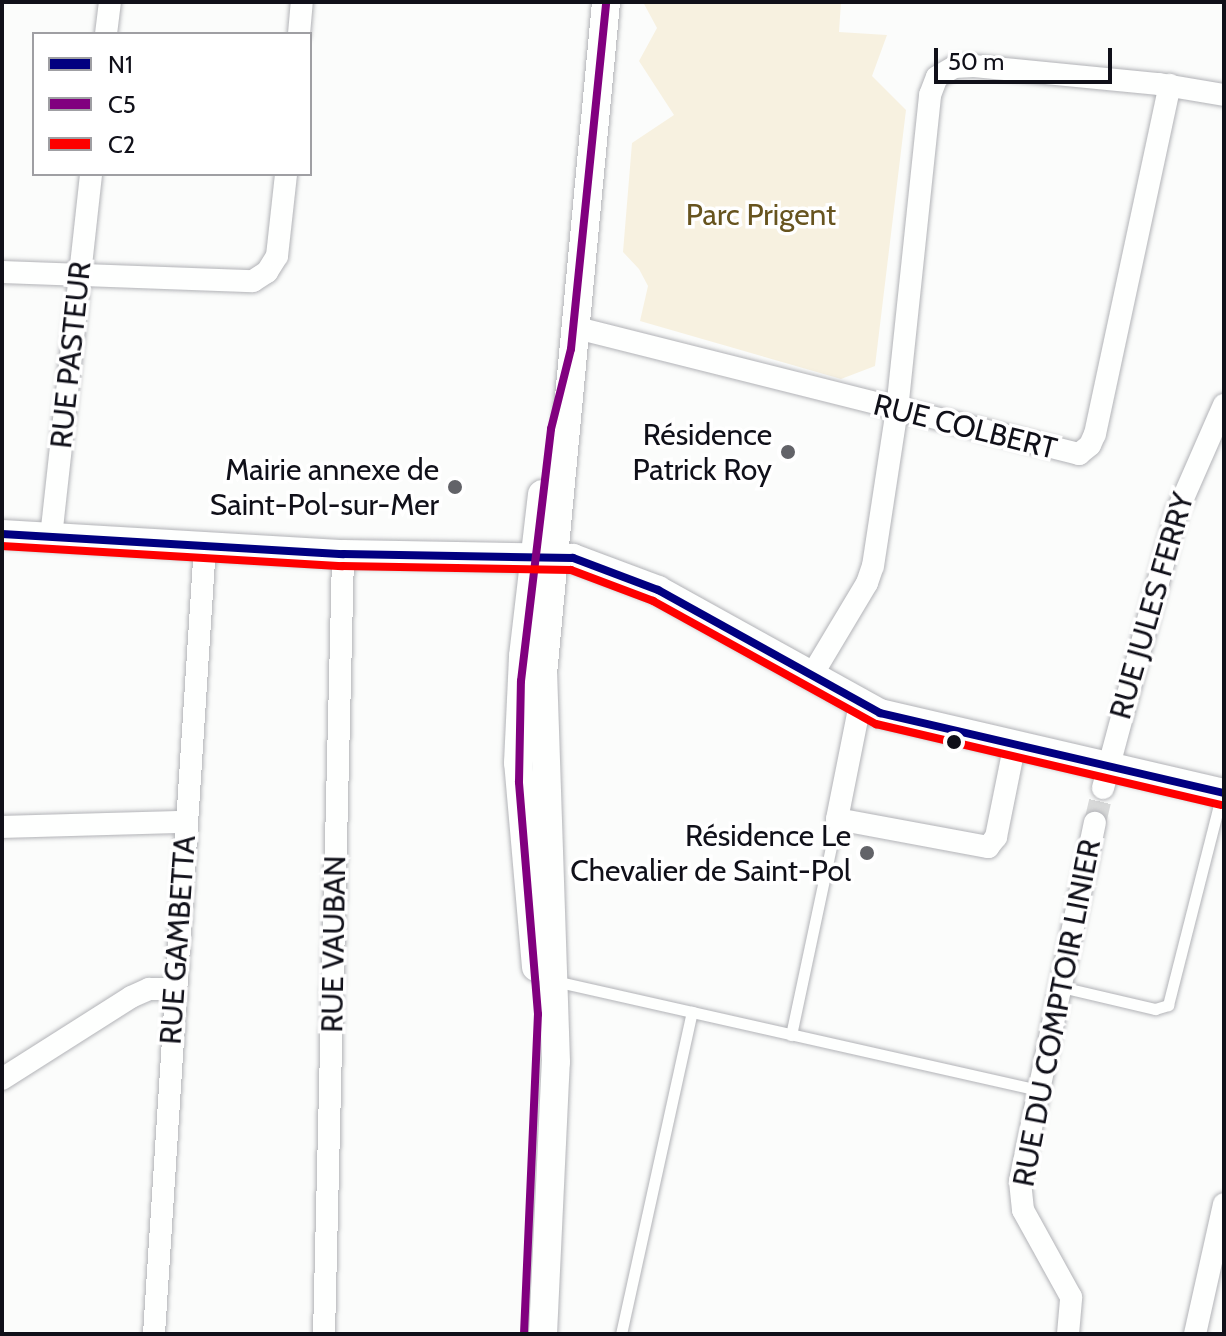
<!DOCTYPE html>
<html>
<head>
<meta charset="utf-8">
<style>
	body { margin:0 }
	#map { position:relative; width:1226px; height:1336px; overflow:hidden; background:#fbfcfb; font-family:Cabin,sans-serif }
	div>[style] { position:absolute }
	.green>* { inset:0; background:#f7f1e0 }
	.minor-tunnel>* { height:22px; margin-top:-11px; transform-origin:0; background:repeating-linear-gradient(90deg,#d8d9d9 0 22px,transparent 0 33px) }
	.roads { filter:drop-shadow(0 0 2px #b2b3b7) drop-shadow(0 0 2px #b2b3b7) }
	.service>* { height:11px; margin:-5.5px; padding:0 5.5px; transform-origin:5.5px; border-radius:5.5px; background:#fefffe }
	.minor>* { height:22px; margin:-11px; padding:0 11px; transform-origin:11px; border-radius:11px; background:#fefffe }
	.tertiary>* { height:28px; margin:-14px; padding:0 14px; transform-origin:14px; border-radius:14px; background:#fefffe }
	.bus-1>* { height:8px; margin:-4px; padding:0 4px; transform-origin:4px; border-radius:4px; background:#010080 }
	.bus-2>* { height:8px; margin:-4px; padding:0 4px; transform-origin:4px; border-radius:4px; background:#81007f }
	.bus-3>* { height:8px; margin:-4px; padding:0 4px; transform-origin:4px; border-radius:4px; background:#fe0000 }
	.dots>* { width:22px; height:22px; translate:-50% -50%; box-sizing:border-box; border:4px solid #fff; border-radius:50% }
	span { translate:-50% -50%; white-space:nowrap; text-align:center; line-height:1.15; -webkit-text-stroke:7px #fff; paint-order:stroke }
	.park-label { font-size:30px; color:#67541f }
	.street-label { font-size:30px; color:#101019 }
	.poi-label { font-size:30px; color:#101019 }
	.right { translate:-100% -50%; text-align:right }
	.frame { position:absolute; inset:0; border:4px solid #101019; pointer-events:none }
	.legend { position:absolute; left:32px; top:32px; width:280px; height:144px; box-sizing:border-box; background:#fff; border:2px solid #9f9fa3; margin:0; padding:10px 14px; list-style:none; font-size:24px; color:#101019 }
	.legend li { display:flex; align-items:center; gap:16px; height:40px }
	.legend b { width:40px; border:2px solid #9f9fa3 }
	.scale { position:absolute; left:934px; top:48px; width:178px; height:36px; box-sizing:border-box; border:4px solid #101019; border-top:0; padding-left:10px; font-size:24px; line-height:28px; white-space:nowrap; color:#101019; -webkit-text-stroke:6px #fff; paint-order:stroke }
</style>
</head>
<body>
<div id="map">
	<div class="green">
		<div style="clip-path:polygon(643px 2px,841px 2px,839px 32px,887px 35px,872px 76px,906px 110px,875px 366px,841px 379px,640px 321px,648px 286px,639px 269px,623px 252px,632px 143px,674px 115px,639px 61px,657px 28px)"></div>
	</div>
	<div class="minor-tunnel">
		<div style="left:1095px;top:823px;width:36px;rotate:-77deg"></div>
	</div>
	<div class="roads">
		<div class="service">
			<div style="left:555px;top:981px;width:495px;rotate:12.7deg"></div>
			<div style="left:1061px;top:987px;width:97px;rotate:13.2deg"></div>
			<div style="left:1155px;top:1009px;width:14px;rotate:-17deg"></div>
			<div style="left:1168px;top:1005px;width:219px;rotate:-75.7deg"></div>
			<div style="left:791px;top:1035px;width:221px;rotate:-78deg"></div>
			<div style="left:621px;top:1334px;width:330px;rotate:-77.6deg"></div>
		</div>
		<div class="minor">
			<div style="left:106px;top:34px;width:32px;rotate:-83deg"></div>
			<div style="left:299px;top:34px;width:32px;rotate:-85deg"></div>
			<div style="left:2px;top:272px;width:251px;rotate:2.1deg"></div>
			<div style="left:253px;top:281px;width:17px;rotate:-33deg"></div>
			<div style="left:267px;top:272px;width:19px;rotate:-58deg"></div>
			<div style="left:277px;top:256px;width:82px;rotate:-83.7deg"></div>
			<div style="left:573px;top:327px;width:522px;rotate:14.09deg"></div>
			<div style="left:1079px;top:454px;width:14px;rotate:-39deg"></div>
			<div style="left:1090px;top:445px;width:12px;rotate:-66deg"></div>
			<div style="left:1095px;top:434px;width:357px;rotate:-77.9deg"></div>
			<div style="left:51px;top:537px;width:365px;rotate:-83.7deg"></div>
			<div style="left:812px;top:675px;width:107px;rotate:-59.1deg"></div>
			<div style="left:867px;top:583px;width:18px;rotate:-71deg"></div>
			<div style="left:873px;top:566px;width:158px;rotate:-81.3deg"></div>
			<div style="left:897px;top:410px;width:317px;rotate:-84deg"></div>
			<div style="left:930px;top:95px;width:19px;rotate:-69deg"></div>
			<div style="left:937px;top:77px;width:20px;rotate:-30deg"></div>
			<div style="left:954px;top:67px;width:20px;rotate:-3deg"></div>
			<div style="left:974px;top:66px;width:186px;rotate:5.6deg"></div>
			<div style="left:1159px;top:84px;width:66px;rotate:9.6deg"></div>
			<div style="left:860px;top:704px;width:117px;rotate:101.3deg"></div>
			<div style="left:837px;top:819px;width:154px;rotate:10.5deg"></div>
			<div style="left:988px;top:847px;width:13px;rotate:-51deg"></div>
			<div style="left:996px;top:837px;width:96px;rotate:-78.6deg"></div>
			<div style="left:1103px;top:788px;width:286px;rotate:-75deg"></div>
			<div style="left:1177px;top:512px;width:117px;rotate:-66.3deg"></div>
			<div style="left:2px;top:827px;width:183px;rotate:-1.6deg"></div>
			<div style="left:2px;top:1079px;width:153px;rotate:-32.4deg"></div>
			<div style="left:131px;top:997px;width:20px;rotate:-24deg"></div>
			<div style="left:149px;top:989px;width:26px"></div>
			<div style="left:154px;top:1334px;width:790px;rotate:-86.3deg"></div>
			<div style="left:324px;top:1334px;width:780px;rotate:-88.6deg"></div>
			<div style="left:1068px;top:1334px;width:37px;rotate:-85deg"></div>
			<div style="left:1071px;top:1297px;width:99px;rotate:-118.9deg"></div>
			<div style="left:1023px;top:1210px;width:29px;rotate:-96deg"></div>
			<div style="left:1020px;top:1181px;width:366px;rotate:-78.2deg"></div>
			<div style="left:1195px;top:1334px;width:133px;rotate:-77.4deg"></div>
		</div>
		<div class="tertiary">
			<div style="left:2px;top:534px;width:342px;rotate:3.4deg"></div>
			<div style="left:343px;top:554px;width:230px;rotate:1deg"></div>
			<div style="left:573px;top:558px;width:91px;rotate:20.6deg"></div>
			<div style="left:658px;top:590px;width:254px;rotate:29deg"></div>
			<div style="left:880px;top:713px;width:353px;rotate:13.1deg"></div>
			<div style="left:536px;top:967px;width:205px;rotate:-95deg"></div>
			<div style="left:518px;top:763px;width:107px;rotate:-87.3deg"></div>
			<div style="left:523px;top:656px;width:163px;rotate:-83.3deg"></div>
			<div style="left:543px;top:1334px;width:272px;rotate:-87.3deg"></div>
			<div style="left:556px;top:1062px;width:388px;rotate:-91.9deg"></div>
			<div style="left:543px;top:674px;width:675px;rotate:-84.64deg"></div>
		</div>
	</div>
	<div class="bus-1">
		<div style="left:2px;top:534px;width:342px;rotate:3.4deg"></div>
		<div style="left:343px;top:554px;width:230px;rotate:1deg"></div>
		<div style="left:573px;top:558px;width:91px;rotate:20.6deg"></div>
		<div style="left:658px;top:590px;width:254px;rotate:29deg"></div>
		<div style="left:880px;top:713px;width:353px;rotate:13.1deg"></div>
	</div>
	<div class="bus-2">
		<div style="left:524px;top:1334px;width:320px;rotate:-87.5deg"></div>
		<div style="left:538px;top:1014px;width:233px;rotate:-94.7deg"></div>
		<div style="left:519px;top:782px;width:101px;rotate:-88.9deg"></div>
		<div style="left:521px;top:681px;width:254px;rotate:-83.2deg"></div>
		<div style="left:551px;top:429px;width:82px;rotate:-76deg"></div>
		<div style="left:571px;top:349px;width:349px;rotate:-84.2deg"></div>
	</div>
	<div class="bus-3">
		<div style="left:2px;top:546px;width:341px;rotate:3.4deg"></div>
		<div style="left:342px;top:566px;width:229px;rotate:1deg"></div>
		<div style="left:571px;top:570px;width:88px;rotate:20.7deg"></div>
		<div style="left:653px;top:601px;width:255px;rotate:28.9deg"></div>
		<div style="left:876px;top:724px;width:354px;rotate:13.2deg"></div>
	</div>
	<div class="dots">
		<div style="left:788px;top:452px;background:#626368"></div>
		<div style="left:455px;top:487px;background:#626368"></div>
		<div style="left:954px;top:742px;background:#101019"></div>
		<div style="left:867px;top:853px;background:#626368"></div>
	</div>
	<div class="park-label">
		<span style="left:761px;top:215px">Parc Prigent</span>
	</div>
	<div class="street-label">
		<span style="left:71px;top:355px;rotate:-84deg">RUE PASTEUR</span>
		<span style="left:965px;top:427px;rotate:14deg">RUE COLBERT</span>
		<span style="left:1152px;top:606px;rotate:-74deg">RUE JULES FERRY</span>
		<span style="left:178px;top:940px;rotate:-86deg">RUE GAMBETTA</span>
		<span style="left:334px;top:944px;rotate:-89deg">RUE VAUBAN</span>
		<span style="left:1057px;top:1013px;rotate:-79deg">RUE DU COMPTOIR LINIER</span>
	</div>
	<div class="poi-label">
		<span class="right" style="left:772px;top:452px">Résidence<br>Patrick Roy</span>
		<span class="right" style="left:439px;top:487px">Mairie annexe de<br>Saint-Pol-sur-Mer</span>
		<span class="right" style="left:851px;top:853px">Résidence Le<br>Chevalier de Saint-Pol</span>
	</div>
	<div class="frame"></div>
	<ul class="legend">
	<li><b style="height:10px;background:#010080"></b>N1</li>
	<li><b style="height:10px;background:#81007f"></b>C5</li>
	<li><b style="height:10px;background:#fe0000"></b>C2</li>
	</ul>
	<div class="scale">50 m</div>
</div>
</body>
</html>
